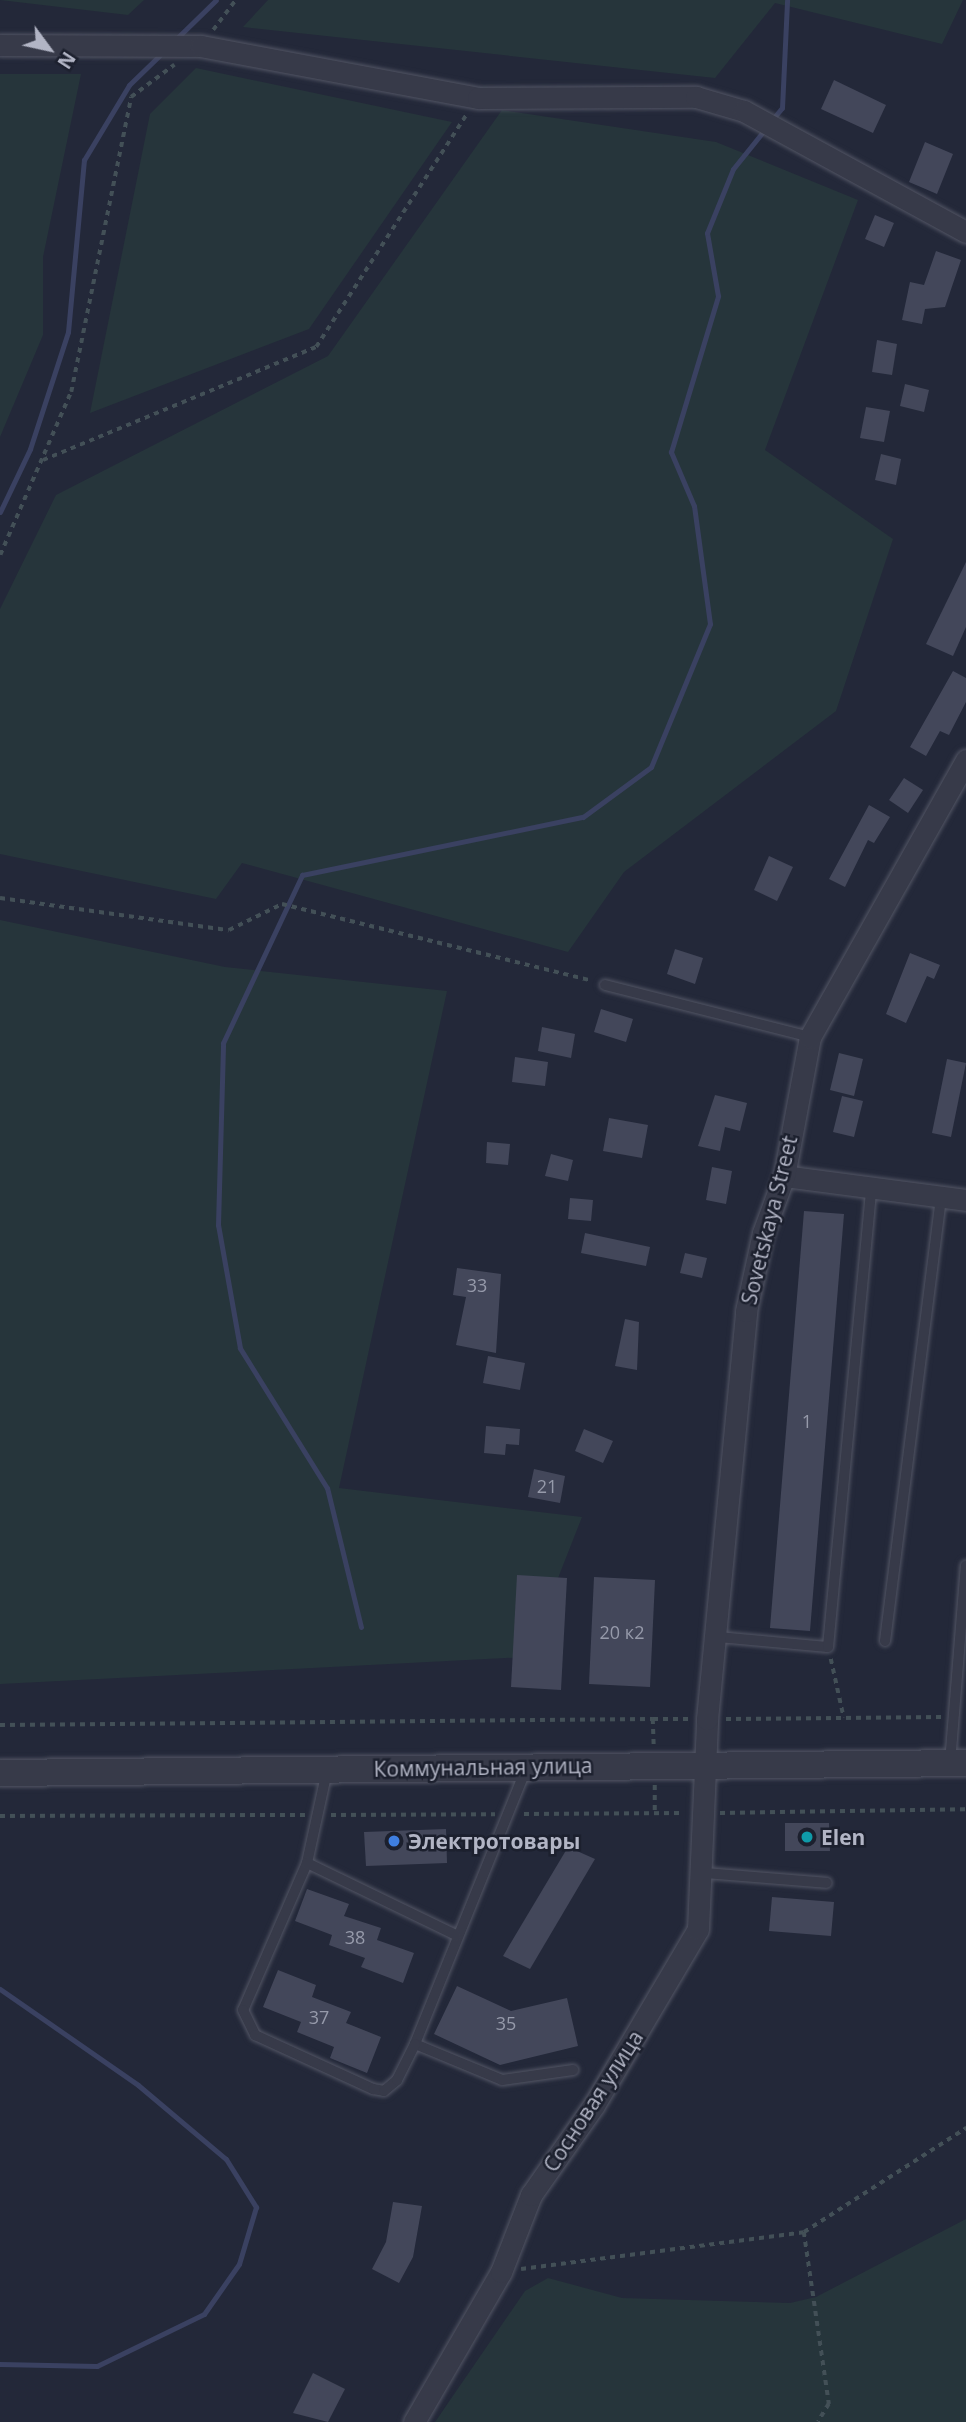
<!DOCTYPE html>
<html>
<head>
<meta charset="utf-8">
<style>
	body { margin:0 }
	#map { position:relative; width:966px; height:2422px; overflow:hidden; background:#232839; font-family:"Open Sans",sans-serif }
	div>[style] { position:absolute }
	.green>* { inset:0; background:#26353b }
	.stream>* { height:5px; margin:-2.5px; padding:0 2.5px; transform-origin:2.5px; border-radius:2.5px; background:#3a4161 }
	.building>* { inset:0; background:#43475a }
	.path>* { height:3.5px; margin-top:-1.75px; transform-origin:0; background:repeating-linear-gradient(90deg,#435057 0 5px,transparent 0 10px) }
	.roads { filter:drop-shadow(0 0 2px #525564) drop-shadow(0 0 2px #525564) }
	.service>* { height:10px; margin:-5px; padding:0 5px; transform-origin:5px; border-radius:5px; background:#373a49 }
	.minor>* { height:21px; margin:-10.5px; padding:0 10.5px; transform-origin:10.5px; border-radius:10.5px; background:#373a49 }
	.tertiary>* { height:26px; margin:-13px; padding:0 13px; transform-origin:13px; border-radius:13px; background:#373a49 }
	.dots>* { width:19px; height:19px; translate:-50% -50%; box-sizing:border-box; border:4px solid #1c202e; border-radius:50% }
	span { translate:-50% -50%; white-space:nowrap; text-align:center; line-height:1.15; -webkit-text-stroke:5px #1c202e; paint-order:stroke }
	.number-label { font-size:18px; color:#969aaa }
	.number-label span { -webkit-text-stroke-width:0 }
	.street-label { font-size:21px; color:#b2b5c5 }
	.poi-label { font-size:21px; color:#b2b5c5; font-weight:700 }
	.left { translate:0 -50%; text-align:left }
	.north { position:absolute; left:14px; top:14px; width:70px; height:70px; -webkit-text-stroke:5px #1c202e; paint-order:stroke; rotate:123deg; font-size:19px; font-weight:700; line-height:28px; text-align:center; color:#b2b5c5 }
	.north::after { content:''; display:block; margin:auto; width:24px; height:32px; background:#b2b5c5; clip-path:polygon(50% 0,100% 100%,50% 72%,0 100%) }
</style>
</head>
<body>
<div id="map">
	<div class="green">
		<div style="clip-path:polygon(0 0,144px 0,128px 15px)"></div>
		<div style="clip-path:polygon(268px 0,963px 0,942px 44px,775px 3px,715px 78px,243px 27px)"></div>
		<div style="clip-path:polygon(196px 68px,452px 122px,309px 329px,90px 413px,150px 114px)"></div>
		<div style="clip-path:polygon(0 74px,81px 74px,43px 257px,43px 335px,0 437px)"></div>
		<div style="clip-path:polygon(502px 110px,716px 142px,858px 200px,765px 450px,893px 539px,836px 711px,624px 872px,568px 952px,242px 863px,216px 899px,0 854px,0 609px,56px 495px,328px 356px)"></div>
		<div style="clip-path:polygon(0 920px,225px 967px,447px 991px,339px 1488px,582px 1517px,527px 1657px,0 1684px)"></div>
		<div style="clip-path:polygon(966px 2219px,966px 2422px,435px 2422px,525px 2291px,548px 2278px,622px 2298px,790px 2303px,816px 2297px)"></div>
	</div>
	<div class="stream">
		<div style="left:175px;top:40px;width:57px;rotate:-44.3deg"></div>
		<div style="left:771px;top:121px;width:17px;rotate:-50deg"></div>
		<div style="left:782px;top:108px;width:108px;rotate:-87.3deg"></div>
		<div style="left:0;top:512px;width:70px;rotate:-64.5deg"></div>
		<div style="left:30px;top:449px;width:123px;rotate:-72deg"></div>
		<div style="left:68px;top:332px;width:173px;rotate:-84.7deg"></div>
		<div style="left:84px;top:160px;width:87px;rotate:-59deg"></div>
		<div style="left:129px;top:85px;width:47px;rotate:-44.1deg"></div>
		<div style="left:361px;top:1627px;width:143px;rotate:-103.7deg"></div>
		<div style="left:327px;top:1488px;width:165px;rotate:-121.9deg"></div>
		<div style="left:240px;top:1348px;width:125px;rotate:-100.1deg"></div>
		<div style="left:218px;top:1225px;width:182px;rotate:-88.4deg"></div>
		<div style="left:223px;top:1043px;width:186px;rotate:-64.8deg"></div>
		<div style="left:302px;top:875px;width:287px;rotate:-11.7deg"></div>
		<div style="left:583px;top:817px;width:84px;rotate:-36.3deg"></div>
		<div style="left:651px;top:767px;width:155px;rotate:-67.6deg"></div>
		<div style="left:710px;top:624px;width:119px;rotate:-97.7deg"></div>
		<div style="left:694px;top:506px;width:59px;rotate:-113.1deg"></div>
		<div style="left:671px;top:452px;width:163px;rotate:-73.2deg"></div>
		<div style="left:718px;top:296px;width:64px;rotate:-99.9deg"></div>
		<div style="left:707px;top:233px;width:69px;rotate:-67.9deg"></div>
		<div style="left:733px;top:169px;width:51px;rotate:-51.3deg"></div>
		<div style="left:0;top:1989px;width:168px;rotate:34.8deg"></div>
		<div style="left:138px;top:2085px;width:115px;rotate:40.1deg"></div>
		<div style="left:226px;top:2159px;width:57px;rotate:58deg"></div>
		<div style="left:256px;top:2207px;width:59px;rotate:106.6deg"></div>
		<div style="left:239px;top:2264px;width:61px;rotate:125deg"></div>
		<div style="left:204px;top:2314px;width:119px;rotate:154.1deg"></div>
		<div style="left:97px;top:2366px;width:97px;rotate:-178.8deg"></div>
	</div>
	<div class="building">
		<div style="clip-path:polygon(834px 80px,886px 105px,873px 133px,821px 109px)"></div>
		<div style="clip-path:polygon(925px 142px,953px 154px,937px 194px,909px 182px)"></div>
		<div style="clip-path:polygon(875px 215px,894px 223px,884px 247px,865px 239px)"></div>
		<div style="clip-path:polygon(936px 251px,961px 260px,945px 307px,925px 309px,922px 324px,902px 320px,910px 282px,924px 285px)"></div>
		<div style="clip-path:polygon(877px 340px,897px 344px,892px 375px,872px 372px)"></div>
		<div style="clip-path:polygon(905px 384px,929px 390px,924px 412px,900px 406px)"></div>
		<div style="clip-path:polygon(866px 407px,890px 411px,884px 442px,860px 438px)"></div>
		<div style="clip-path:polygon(881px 454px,901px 459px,896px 485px,875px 480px)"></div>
		<div style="clip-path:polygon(966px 562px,966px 627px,953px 656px,926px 644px)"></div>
		<div style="clip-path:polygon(953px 671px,966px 678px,966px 702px,949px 735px,940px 731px,926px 756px,910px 747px)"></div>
		<div style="clip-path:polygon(904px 778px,923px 790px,908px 813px,889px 800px)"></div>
		<div style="clip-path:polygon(869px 805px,890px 817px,874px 843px,868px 840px,845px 887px,829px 879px)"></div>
		<div style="clip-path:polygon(769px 856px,793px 867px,777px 901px,754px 890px)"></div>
		<div style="clip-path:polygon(675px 949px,703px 958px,695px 984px,667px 974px)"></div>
		<div style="clip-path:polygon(910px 953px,940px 965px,934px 979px,927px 976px,906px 1023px,886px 1014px)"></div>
		<div style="clip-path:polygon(601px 1009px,633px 1019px,626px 1042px,594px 1032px)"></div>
		<div style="clip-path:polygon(542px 1027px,575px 1034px,571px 1058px,538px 1051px)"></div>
		<div style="clip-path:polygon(839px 1053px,863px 1059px,854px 1096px,830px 1090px)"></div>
		<div style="clip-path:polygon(515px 1057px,548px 1062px,545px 1086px,512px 1082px)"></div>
		<div style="clip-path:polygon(947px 1059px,966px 1063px,951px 1137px,932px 1133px)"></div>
		<div style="clip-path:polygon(715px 1095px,747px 1103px,740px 1131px,725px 1127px,720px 1151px,698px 1146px)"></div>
		<div style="clip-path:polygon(842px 1096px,863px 1101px,854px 1137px,833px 1132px)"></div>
		<div style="clip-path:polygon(609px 1118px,648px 1125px,642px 1158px,603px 1151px)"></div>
		<div style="clip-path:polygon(487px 1142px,510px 1144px,508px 1165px,486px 1163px)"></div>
		<div style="clip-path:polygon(551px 1154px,573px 1160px,568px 1181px,545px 1176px)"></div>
		<div style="clip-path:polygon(712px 1167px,732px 1171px,726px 1204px,706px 1200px)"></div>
		<div style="clip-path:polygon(570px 1198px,593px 1200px,591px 1221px,568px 1219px)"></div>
		<div style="clip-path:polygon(804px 1211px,844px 1214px,810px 1631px,770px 1628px)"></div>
		<div style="clip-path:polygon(585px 1233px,650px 1247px,646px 1266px,581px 1253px)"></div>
		<div style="clip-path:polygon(685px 1253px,707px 1258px,702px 1278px,680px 1273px)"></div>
		<div style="clip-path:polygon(457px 1268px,501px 1274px,496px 1353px,456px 1345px,466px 1297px,453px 1295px)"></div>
		<div style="clip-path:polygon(625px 1319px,639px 1322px,637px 1370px,615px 1366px)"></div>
		<div style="clip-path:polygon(488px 1356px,525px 1363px,520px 1390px,483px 1383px)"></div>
		<div style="clip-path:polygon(486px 1426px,520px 1429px,519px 1445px,506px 1444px,505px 1455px,484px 1453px)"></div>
		<div style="clip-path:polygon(584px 1429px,613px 1441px,603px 1463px,575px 1451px)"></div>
		<div style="clip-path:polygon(534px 1469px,565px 1476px,560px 1503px,528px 1497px)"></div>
		<div style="clip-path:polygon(517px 1575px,567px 1578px,561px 1690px,511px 1687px)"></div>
		<div style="clip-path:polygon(594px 1577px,655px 1580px,650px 1687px,589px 1684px)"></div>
		<div style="clip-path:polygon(785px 1823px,829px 1823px,830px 1851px,785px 1851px)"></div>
		<div style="clip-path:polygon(446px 1829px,447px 1863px,366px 1866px,364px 1832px)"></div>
		<div style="clip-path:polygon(568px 1847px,595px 1859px,530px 1969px,503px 1956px)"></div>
		<div style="clip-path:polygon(307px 1889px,349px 1904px,344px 1916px,381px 1928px,377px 1940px,414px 1953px,403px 1983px,361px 1967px,365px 1958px,329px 1945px,332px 1935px,295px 1921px)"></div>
		<div style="clip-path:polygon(772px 1897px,834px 1902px,831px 1936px,769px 1931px)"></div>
		<div style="clip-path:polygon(278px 1970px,316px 1985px,312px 1997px,351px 2012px,346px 2023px,381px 2037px,367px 2073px,330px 2058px,334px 2047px,297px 2032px,301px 2022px,263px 2007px)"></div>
		<div style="clip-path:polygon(457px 1986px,511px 2011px,567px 1998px,578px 2046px,500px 2065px,434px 2034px)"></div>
		<div style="clip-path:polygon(393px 2202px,422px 2206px,413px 2257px,399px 2283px,372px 2269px,386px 2242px)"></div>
		<div style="clip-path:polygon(313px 2373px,345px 2389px,328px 2422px,293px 2413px)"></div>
	</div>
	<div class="path">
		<div style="left:213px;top:30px;width:38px;rotate:-53deg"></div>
		<div style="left:43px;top:460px;width:295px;rotate:-22.5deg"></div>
		<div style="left:316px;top:347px;width:278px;rotate:-57.1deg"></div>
		<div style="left:0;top:555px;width:178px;rotate:-66.5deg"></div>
		<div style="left:71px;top:392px;width:301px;rotate:-78.5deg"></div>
		<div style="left:131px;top:97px;width:54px;rotate:-36.7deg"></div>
		<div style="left:0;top:898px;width:231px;rotate:8deg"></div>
		<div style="left:229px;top:930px;width:59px;rotate:-26.1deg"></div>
		<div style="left:282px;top:904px;width:319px;rotate:13.9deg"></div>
		<div style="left:831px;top:1659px;width:60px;rotate:77.6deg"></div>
		<div style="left:653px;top:1719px;width:37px"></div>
		<div style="left:726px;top:1719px;width:216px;rotate:-0.5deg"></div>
		<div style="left:0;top:1725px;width:653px;rotate:-0.53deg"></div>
		<div style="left:653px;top:1719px;width:27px;rotate:88deg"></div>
		<div style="left:655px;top:1785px;width:28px;rotate:90deg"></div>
		<div style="left:720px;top:1813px;width:246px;rotate:-0.9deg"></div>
		<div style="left:524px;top:1814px;width:160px;rotate:-0.4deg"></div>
		<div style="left:331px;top:1815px;width:164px;rotate:-0.3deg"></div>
		<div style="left:0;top:1816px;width:306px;rotate:-0.2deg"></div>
		<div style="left:804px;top:2232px;width:174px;rotate:81.7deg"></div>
		<div style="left:829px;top:2404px;width:21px;rotate:121deg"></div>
		<div style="left:521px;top:2269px;width:285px;rotate:-7.4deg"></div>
		<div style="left:804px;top:2232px;width:193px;rotate:-32.7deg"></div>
	</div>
	<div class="roads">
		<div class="service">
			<div style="left:605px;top:985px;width:211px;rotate:14.2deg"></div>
			<div style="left:718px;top:1637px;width:110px;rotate:5.2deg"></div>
			<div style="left:828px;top:1647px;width:458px;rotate:-84.6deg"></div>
			<div style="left:885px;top:1641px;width:447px;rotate:-82.8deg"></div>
			<div style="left:950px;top:1763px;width:198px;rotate:-85.4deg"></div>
			<div style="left:526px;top:1769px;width:297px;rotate:112deg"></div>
			<div style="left:415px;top:2044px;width:94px;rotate:22.5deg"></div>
			<div style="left:502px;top:2080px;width:72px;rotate:-8deg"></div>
			<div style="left:327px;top:1771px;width:94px;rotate:102.3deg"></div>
			<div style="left:307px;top:1863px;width:160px;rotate:113.5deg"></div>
			<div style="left:243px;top:2010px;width:28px;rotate:64deg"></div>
			<div style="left:255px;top:2035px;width:130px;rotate:24.6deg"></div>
			<div style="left:373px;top:2089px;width:11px;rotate:10deg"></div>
			<div style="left:384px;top:2091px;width:17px;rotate:-40deg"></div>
			<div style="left:397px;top:2080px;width:40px;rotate:-63.4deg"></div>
			<div style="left:307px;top:1863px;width:165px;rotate:25.8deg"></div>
			<div style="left:704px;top:1873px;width:123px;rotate:4.6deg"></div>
		</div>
		<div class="minor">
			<div style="left:0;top:45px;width:201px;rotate:0.3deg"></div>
			<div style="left:201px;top:46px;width:282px;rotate:10.6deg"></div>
			<div style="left:478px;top:98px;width:218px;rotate:-0.3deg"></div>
			<div style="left:696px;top:97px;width:50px;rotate:16.3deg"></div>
			<div style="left:744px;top:111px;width:253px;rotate:28.6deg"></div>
			<div style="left:784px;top:1176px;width:184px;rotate:7.5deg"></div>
			<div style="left:414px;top:2422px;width:173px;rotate:-59.9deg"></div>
			<div style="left:501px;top:2272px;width:83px;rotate:-68.7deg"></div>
			<div style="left:531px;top:2195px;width:110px;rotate:-55deg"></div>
			<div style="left:594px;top:2105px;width:204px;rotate:-59.4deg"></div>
			<div style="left:698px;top:1929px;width:210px;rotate:-87.5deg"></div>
			<div style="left:707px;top:1719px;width:410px;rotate:-84.5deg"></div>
			<div style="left:746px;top:1311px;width:80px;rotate:-77.7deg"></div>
			<div style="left:763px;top:1233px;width:61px;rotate:-69.8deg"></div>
			<div style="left:784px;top:1176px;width:141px;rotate:-79.4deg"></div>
			<div style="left:810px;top:1037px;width:318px;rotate:-60.6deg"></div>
		</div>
		<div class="tertiary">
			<div style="left:0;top:1773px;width:966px;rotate:-0.59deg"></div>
		</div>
	</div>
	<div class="dots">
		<div style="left:807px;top:1837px;background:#0f9aa8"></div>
		<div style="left:394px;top:1841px;background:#3f7fe0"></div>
	</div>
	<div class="number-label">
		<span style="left:477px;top:1285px">33</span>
		<span style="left:807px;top:1421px">1</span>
		<span style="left:547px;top:1486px">21</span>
		<span style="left:622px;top:1632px">20 к2</span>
		<span style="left:355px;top:1937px">38</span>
		<span style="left:319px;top:2017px">37</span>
		<span style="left:506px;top:2023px">35</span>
	</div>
	<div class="street-label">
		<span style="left:769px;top:1220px;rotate:-76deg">Sovetskaya Street</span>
		<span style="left:483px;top:1767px;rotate:-1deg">Коммунальная улица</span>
		<span style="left:593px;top:2101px;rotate:-57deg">Сосновая улица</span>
	</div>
	<div class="poi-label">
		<span class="left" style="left:821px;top:1837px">Elen</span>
		<span class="left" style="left:408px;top:1841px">Электротовары</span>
	</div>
	<div class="north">N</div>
</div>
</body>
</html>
